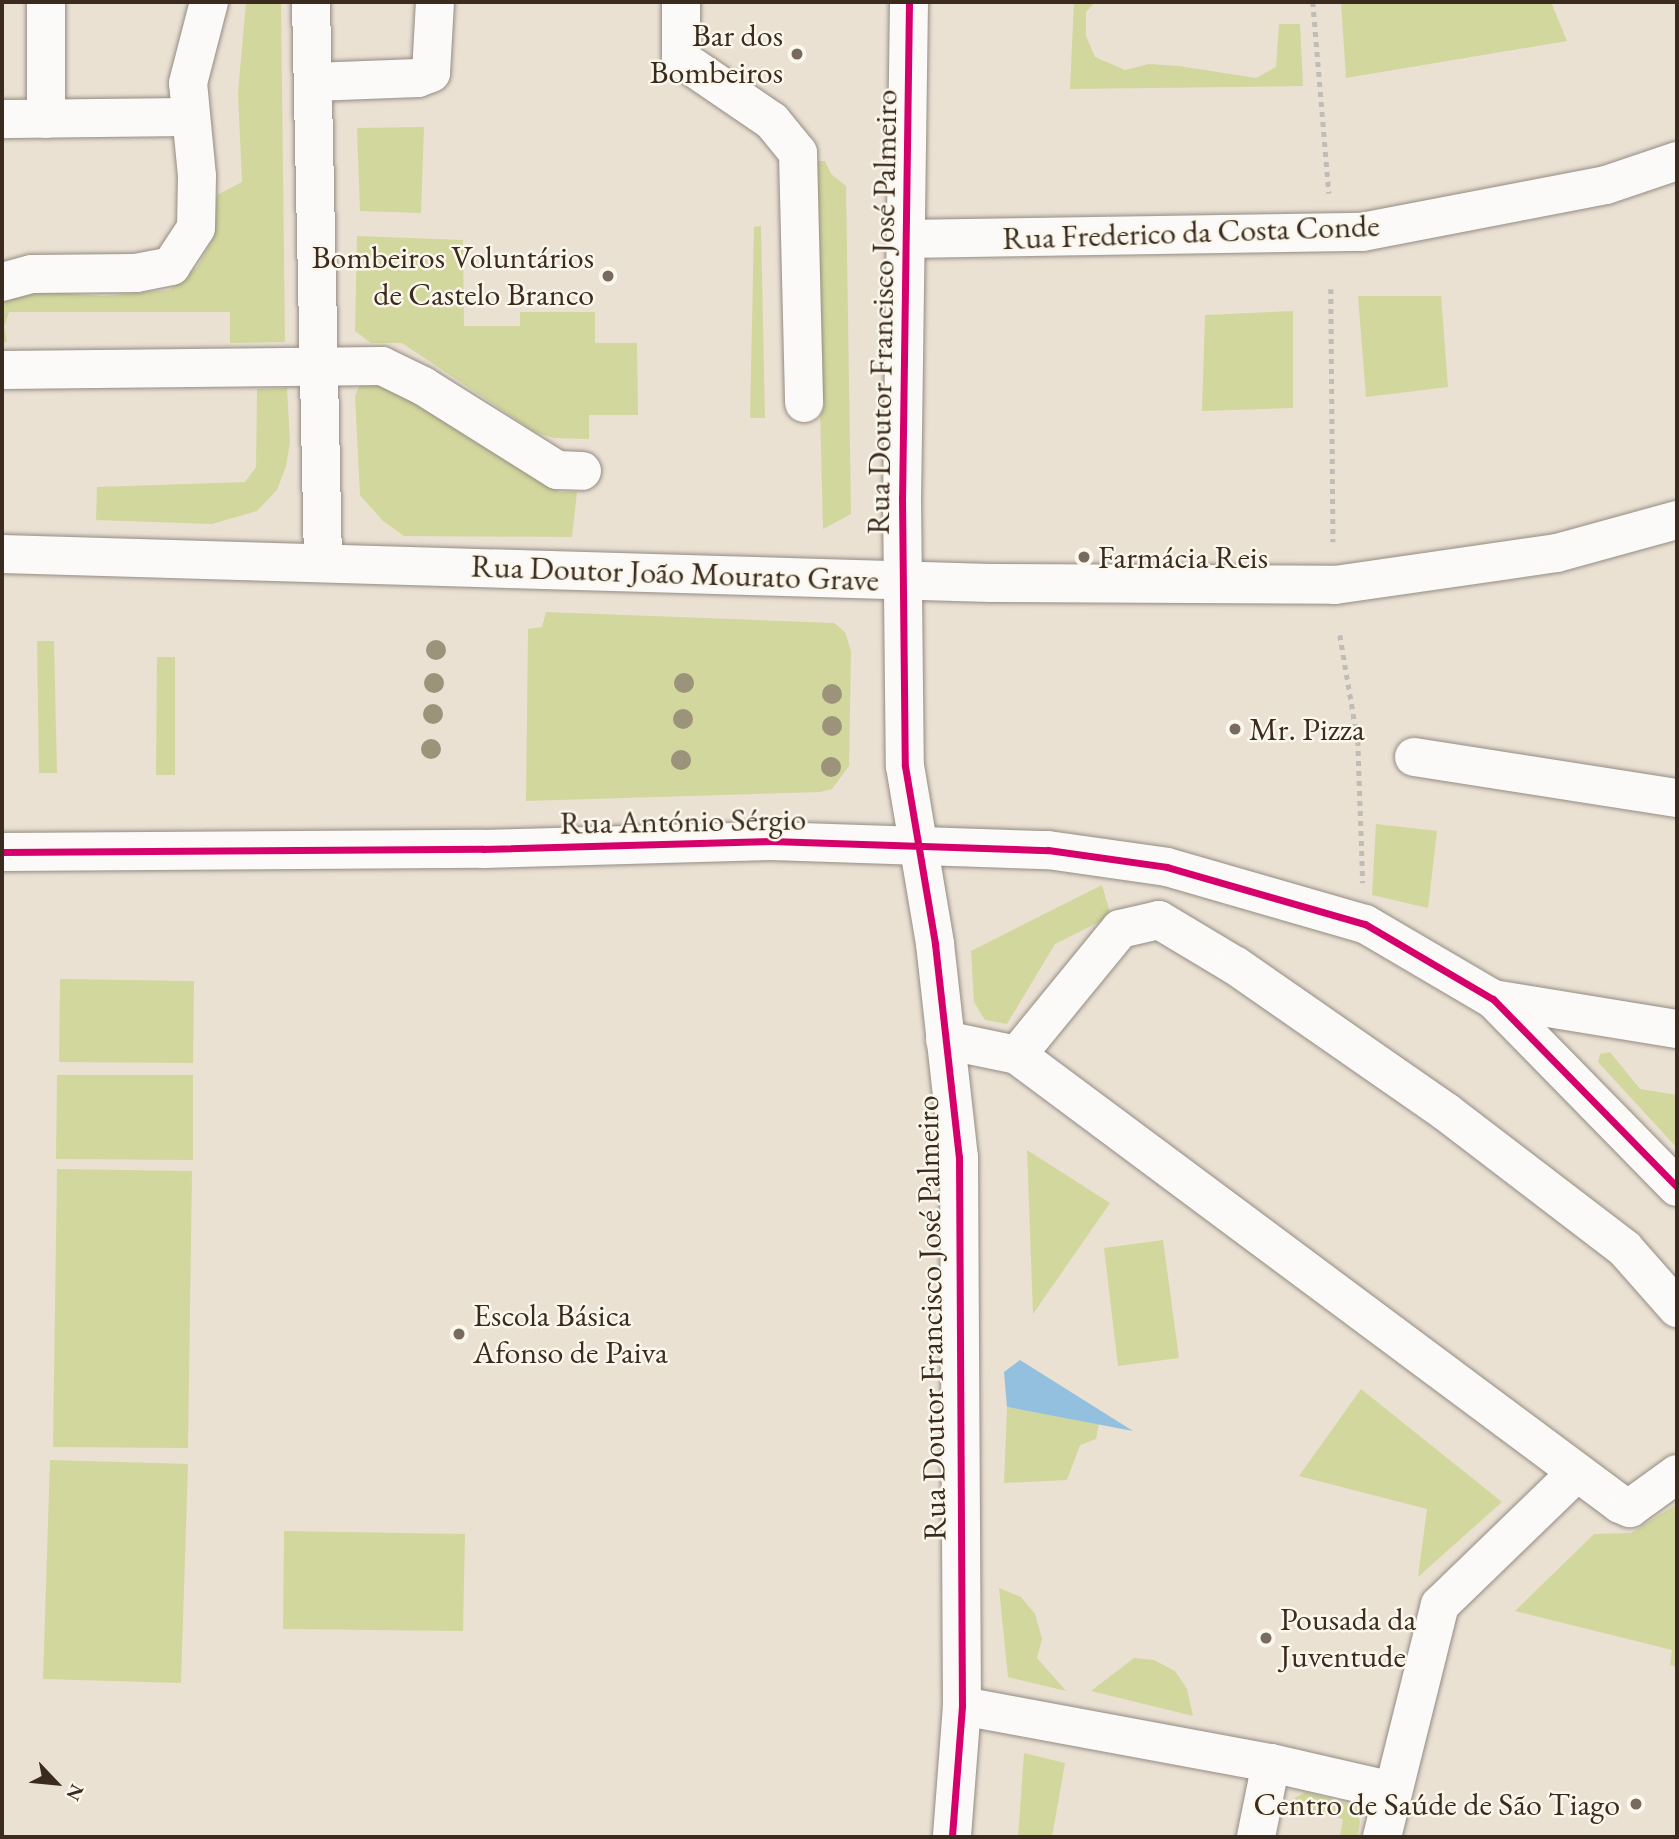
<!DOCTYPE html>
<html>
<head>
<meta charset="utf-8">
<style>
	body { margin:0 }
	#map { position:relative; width:1679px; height:1839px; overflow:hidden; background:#eae1d3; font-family:"EB Garamond",serif }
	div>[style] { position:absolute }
	.green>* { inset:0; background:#d2d79d }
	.water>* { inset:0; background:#93c0df }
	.path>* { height:4.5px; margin-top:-2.25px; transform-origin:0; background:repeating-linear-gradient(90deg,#c0bcb8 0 5px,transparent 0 10px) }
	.roads { filter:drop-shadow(0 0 2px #948c83) drop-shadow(0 0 2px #948c83) }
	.minor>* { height:38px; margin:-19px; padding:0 19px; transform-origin:19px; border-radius:19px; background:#fcfaf8 }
	.cycleway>* { height:7px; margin:-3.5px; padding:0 3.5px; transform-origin:3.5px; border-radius:3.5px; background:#d6006c }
	.trees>* { width:20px; height:20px; margin:-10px; border-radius:50%; background:#9c937b }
	.dots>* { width:19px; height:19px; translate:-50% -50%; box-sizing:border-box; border:4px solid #fbf7ec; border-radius:50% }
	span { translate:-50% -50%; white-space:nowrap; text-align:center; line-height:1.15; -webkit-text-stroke:5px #fbf7ec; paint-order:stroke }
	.poi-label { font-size:32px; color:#3b2a1e }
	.right { translate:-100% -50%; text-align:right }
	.left { translate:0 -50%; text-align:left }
	.street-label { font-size:32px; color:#3b2a1e }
	.frame { position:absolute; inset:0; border:4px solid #3b2a1e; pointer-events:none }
	.north { position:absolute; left:21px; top:1748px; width:70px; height:70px; -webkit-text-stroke:5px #fbf7ec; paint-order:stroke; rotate:116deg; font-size:19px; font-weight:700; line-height:28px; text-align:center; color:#3b2a1e }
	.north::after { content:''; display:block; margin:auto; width:24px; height:32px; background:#3b2a1e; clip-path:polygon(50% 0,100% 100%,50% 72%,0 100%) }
</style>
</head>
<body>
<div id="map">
	<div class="green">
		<div style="clip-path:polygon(246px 2px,281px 2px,285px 342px,230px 343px,230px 312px,9px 312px,4px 327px,7px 342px,2px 343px,2px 297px,27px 291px,103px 296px,170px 290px,198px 266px,212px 240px,217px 195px,242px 182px,238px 93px)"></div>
		<div style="clip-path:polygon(1074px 2px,1095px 2px,1086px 12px,1086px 36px,1095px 57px,1125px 70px,1149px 64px,1179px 66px,1256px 78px,1276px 67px,1279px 24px,1300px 24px,1303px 86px,1070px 89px)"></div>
		<div style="clip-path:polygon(1341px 2px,1551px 2px,1567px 41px,1346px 78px)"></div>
		<div style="clip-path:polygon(424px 127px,421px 213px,360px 211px,357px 128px)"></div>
		<div style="clip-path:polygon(814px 161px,825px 161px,831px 174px,846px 186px,851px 514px,823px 529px)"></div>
		<div style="clip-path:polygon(761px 226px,765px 418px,750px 418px,754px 227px)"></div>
		<div style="clip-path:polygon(357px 236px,463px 240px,464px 326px,520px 326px,520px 312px,595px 312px,595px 343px,637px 343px,638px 415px,589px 415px,589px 439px,553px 438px,535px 432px,402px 343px,371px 343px,355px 331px)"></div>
		<div style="clip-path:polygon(1358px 296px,1441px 296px,1448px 387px,1366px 397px)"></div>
		<div style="clip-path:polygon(1293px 311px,1293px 408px,1202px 411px,1205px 315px)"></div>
		<div style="clip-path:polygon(361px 382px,383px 382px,540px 482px,560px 492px,577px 492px,572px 537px,404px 536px,383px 521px,360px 495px,355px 396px)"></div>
		<div style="clip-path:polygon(287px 388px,290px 442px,286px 466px,277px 490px,257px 511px,212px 524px,96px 520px,97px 487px,245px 482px,256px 467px,257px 389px)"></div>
		<div style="clip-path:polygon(546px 612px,834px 623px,845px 632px,851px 651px,849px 766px,832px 789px,820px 792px,526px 801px,528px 629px,542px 627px)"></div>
		<div style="clip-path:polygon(37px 641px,54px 641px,57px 773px,39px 773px)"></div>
		<div style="clip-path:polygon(157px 657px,175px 657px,175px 775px,156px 775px)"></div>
		<div style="clip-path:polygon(1376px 824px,1437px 831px,1428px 908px,1372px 895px)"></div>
		<div style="clip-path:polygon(1102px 885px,1111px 916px,1055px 944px,1007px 1024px,985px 1020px,974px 1002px,971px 951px)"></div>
		<div style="clip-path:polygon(60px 979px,194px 981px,193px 1063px,59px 1062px)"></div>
		<div style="clip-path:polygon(1610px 1052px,1640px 1089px,1677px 1095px,1677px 1148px,1598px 1062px,1600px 1054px)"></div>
		<div style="clip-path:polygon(57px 1075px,193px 1075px,193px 1160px,56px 1159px)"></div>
		<div style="clip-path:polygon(1027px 1150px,1110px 1203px,1033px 1314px)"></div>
		<div style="clip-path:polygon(57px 1169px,192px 1171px,188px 1448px,53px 1447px)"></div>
		<div style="clip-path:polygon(1163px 1240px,1179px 1358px,1118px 1366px,1104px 1248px)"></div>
		<div style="clip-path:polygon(1361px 1389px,1502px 1502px,1418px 1577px,1427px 1509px,1299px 1476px)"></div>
		<div style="clip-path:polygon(1007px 1407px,1099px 1424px,1096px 1439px,1080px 1445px,1067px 1480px,1004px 1483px)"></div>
		<div style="clip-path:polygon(50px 1460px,188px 1464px,181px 1683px,43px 1679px)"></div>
		<div style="clip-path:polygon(1677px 1504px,1677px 1667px,1670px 1665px,1672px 1650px,1515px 1611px,1594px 1534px,1631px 1533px)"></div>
		<div style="clip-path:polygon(284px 1531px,465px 1534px,463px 1631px,283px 1629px)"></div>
		<div style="clip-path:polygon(999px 1588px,1021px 1597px,1035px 1614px,1042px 1639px,1037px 1658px,1066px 1691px,1008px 1677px)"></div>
		<div style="clip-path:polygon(1134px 1658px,1154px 1660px,1175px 1671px,1187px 1689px,1193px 1716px,1091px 1691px)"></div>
		<div style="clip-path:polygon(1024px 1753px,1065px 1763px,1052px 1837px,1018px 1837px)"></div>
		<div style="clip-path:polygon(1306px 1792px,1357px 1806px,1360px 1823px,1357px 1837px,1340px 1837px,1343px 1819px,1306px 1810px,1304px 1817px,1286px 1813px,1291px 1800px)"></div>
	</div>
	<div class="water">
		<div style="clip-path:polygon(1020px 1360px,1133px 1431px,1007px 1407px,1004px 1372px)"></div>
	</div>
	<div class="path">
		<div style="left:1313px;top:2px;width:192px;rotate:85.2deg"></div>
		<div style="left:1331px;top:289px;width:253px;rotate:89.5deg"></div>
		<div style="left:1340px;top:635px;width:108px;rotate:80.4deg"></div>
		<div style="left:1358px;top:741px;width:142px;rotate:88deg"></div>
	</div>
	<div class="roads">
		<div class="minor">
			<div style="left:311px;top:2px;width:559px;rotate:88.77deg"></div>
			<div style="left:681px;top:2px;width:57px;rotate:90deg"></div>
			<div style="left:681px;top:59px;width:110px;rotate:34.3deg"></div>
			<div style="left:772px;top:121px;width:41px;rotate:50.9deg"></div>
			<div style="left:798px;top:153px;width:250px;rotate:88.6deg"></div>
			<div style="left:909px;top:2px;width:495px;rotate:90.8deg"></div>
			<div style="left:902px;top:497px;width:269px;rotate:89.4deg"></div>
			<div style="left:905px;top:766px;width:181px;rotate:80.4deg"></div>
			<div style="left:935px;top:944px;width:214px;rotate:83.6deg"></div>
			<div style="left:959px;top:1157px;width:549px;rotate:89.69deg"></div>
			<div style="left:962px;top:1706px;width:131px;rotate:94.4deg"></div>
			<div style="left:313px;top:82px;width:105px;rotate:-2.2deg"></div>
			<div style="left:418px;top:78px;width:14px;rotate:-21deg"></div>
			<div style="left:431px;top:73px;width:71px;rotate:-86.8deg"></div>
			<div style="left:2px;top:119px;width:189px;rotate:-0.6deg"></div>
			<div style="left:46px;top:119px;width:117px;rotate:-90deg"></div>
			<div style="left:907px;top:239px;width:455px;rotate:-0.9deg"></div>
			<div style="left:1362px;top:232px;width:248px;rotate:-10.9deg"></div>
			<div style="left:1606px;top:185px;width:75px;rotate:-18.7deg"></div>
			<div style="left:2px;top:282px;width:31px;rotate:-15deg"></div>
			<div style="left:32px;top:274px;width:104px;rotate:-0.6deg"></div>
			<div style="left:136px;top:273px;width:36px;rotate:-11deg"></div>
			<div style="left:171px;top:266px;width:45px;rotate:-56.7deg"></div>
			<div style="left:196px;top:228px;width:52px;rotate:-88.9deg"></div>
			<div style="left:197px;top:176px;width:93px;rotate:-95.5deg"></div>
			<div style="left:188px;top:83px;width:84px;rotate:-75.5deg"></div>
			<div style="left:2px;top:370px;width:380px;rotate:-0.6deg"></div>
			<div style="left:382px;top:366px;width:46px;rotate:26deg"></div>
			<div style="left:423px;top:386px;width:158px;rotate:32.1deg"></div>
			<div style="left:557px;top:470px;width:25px;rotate:2deg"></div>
			<div style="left:2px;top:554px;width:989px;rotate:1.68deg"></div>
			<div style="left:991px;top:583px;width:344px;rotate:0.3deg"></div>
			<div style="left:1335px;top:585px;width:224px;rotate:-8.2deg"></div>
			<div style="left:1557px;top:553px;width:124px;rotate:-15.4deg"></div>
			<div style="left:1414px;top:757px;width:266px;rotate:8.9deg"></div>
			<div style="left:2px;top:852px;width:481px;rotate:-0.4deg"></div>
			<div style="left:483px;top:849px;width:288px;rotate:-1.6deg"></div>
			<div style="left:771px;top:841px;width:277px;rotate:1.9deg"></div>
			<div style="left:1048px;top:850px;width:120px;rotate:8.1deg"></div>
			<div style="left:1167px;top:867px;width:206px;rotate:16.1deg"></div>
			<div style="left:1365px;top:924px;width:148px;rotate:30.4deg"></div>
			<div style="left:1493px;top:999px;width:263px;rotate:45.6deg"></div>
			<div style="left:1493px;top:999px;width:186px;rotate:9.3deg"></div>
			<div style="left:945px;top:1040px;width:74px;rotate:11.8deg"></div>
			<div style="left:1017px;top:1055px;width:752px;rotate:36.67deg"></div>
			<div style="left:1620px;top:1504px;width:11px;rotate:22deg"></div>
			<div style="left:1630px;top:1508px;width:58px;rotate:-35.9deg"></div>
			<div style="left:1017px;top:1055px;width:163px;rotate:-50.7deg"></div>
			<div style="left:1120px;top:929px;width:40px;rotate:-13deg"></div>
			<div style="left:1159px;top:920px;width:90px;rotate:30.9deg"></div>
			<div style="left:1236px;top:966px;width:256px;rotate:34.8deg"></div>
			<div style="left:1446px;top:1112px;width:225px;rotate:37.4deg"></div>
			<div style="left:1625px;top:1249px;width:79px;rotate:48.6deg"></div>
			<div style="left:962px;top:1706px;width:314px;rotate:10.5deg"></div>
			<div style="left:1271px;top:1763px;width:76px;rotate:101.5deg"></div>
			<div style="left:1271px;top:1763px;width:125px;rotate:12.9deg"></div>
			<div style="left:1382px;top:1837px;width:239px;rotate:-76deg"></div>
			<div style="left:1440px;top:1605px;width:190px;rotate:-44.1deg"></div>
		</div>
	</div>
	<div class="cycleway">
		<div style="left:909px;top:2px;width:495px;rotate:90.8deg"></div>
		<div style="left:902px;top:497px;width:269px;rotate:89.4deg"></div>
		<div style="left:905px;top:766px;width:181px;rotate:80.4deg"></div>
		<div style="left:935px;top:944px;width:214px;rotate:83.6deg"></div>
		<div style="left:959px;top:1157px;width:549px;rotate:89.69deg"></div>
		<div style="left:962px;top:1706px;width:131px;rotate:94.4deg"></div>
		<div style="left:2px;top:852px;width:481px;rotate:-0.4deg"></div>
		<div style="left:483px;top:849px;width:288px;rotate:-1.6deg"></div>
		<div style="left:771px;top:841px;width:277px;rotate:1.9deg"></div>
		<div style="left:1048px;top:850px;width:120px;rotate:8.1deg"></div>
		<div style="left:1167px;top:867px;width:206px;rotate:16.1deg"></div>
		<div style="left:1365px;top:924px;width:148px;rotate:30.4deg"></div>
		<div style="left:1493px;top:999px;width:263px;rotate:45.6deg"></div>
	</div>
	<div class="trees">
		<div style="left:436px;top:650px"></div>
		<div style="left:434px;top:683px"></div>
		<div style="left:684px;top:683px"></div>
		<div style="left:832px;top:694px"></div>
		<div style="left:433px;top:714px"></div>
		<div style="left:683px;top:719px"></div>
		<div style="left:832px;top:726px"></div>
		<div style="left:431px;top:749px"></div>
		<div style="left:681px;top:760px"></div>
		<div style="left:831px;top:767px"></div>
	</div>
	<div class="dots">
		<div style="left:797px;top:54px;background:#786a5d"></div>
		<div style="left:608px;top:276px;background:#786a5d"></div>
		<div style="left:1084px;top:557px;background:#786a5d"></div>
		<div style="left:1235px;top:729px;background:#786a5d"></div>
		<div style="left:459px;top:1334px;background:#786a5d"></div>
		<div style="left:1266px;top:1638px;background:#786a5d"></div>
		<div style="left:1636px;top:1804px;background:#786a5d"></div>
	</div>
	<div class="poi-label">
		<span class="right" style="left:783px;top:54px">Bar dos<br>Bombeiros</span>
		<span class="right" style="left:594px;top:276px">Bombeiros Voluntários<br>de Castelo Branco</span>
		<span class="left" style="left:1098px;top:557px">Farmácia Reis</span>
		<span class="left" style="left:1249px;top:729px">Mr. Pizza</span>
		<span class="left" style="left:473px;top:1334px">Escola Básica<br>Afonso de Paiva</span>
		<span class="left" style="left:1280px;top:1638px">Pousada da<br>Juventude</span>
		<span class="right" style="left:1620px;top:1804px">Centro de Saúde de São Tiago</span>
	</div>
	<div class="street-label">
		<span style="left:1191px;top:232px;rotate:-2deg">Rua Frederico da Costa Conde</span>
		<span style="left:882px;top:312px;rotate:-89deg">Rua Doutor Francisco José Palmeiro</span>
		<span style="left:675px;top:573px;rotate:2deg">Rua Doutor João Mourato Grave</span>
		<span style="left:683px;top:821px;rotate:-1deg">Rua António Sérgio</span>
		<span style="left:931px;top:1318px;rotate:-91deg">Rua Doutor Francisco José Palmeiro</span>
	</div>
	<div class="frame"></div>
	<div class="north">N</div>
</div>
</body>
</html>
